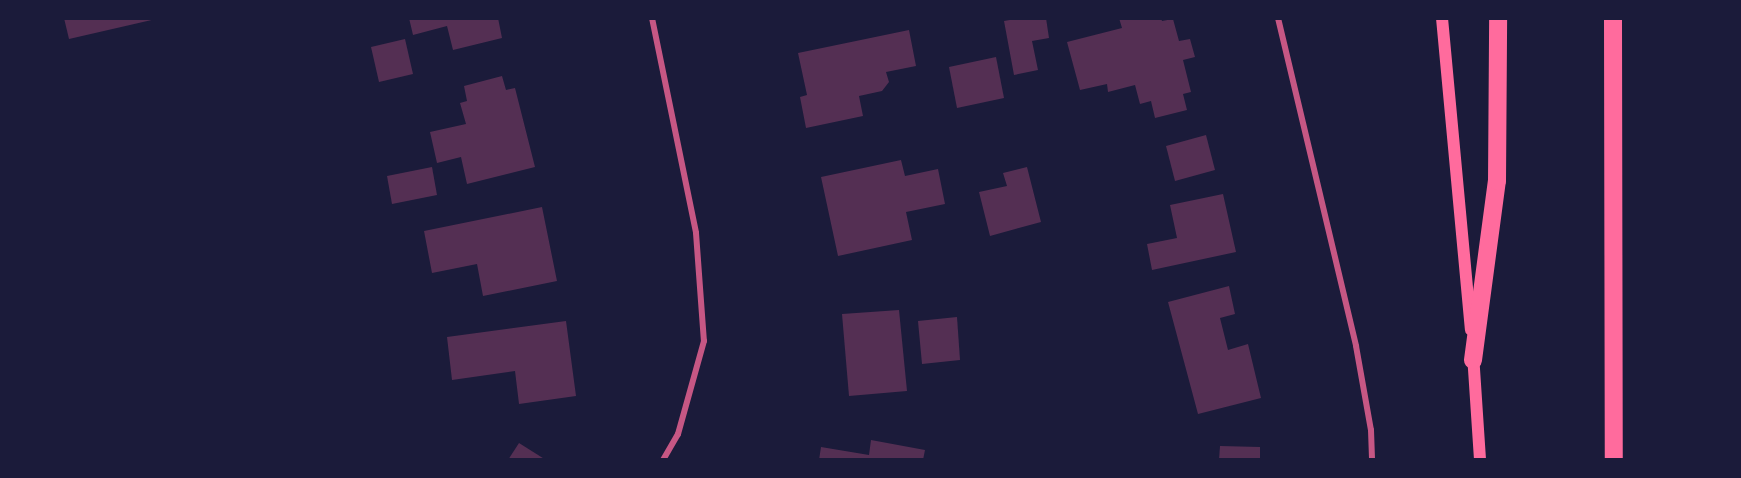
<!DOCTYPE html>
<html>
<head>
<meta charset="utf-8">
<style>
	body { margin:0 }
	#map { position:relative; width:1741px; height:478px; overflow:hidden; background:#1b1b3a; font-family:"Exo 2",sans-serif }
	div>[style] { position:absolute }
	.building>* { inset:0; background:#542f53 }
	.minor>* { height:6px; margin:-3px; padding:0 3px; transform-origin:3px; border-radius:3px; background:#c65784 }
	.secondary>* { height:12px; margin:-6px; padding:0 6px; transform-origin:6px; border-radius:6px; background:#ff6b9d }
	.motorway>* { height:18px; margin:-9px; padding:0 9px; transform-origin:9px; border-radius:9px; background:#ff6b9d }
	span { translate:-50% -50%; white-space:nowrap; text-align:center; line-height:1.15; -webkit-text-stroke:4.5px #1b1b3a; paint-order:stroke }
	.frame { position:absolute; inset:0; border:20px solid #1b1b3a; pointer-events:none }
</style>
</head>
<body>
<div id="map">
	<div class="building">
		<div style="clip-path:polygon(64px 18px,156px 18px,156px 19px,69px 39px)"></div>
		<div style="clip-path:polygon(409px 18px,498px 18px,502px 38px,453px 50px,447px 26px,413px 35px)"></div>
		<div style="clip-path:polygon(1020px 18px,1046px 18px,1049px 38px,1032px 41px,1038px 70px,1014px 75px,1004px 21px)"></div>
		<div style="clip-path:polygon(1119px 18px,1161px 18px,1162px 21px,1173px 19px,1179px 41px,1190px 39px,1195px 57px,1183px 60px,1191px 92px,1183px 94px,1187px 110px,1155px 118px,1151px 101px,1140px 104px,1135px 85px,1108px 92px,1107px 84px,1080px 90px,1067px 42px,1122px 28px)"></div>
		<div style="clip-path:polygon(909px 30px,916px 66px,886px 72px,889px 82px,882px 91px,859px 96px,863px 116px,806px 128px,800px 97px,807px 95px,798px 53px)"></div>
		<div style="clip-path:polygon(405px 39px,413px 74px,379px 82px,371px 47px)"></div>
		<div style="clip-path:polygon(996px 57px,1004px 98px,957px 108px,949px 67px)"></div>
		<div style="clip-path:polygon(502px 76px,506px 90px,515px 88px,535px 167px,467px 184px,461px 157px,437px 163px,430px 132px,466px 124px,460px 103px,467px 101px,464px 86px)"></div>
		<div style="clip-path:polygon(1206px 135px,1215px 170px,1175px 181px,1166px 146px)"></div>
		<div style="clip-path:polygon(901px 160px,905px 176px,938px 169px,945px 204px,906px 212px,912px 240px,838px 256px,821px 177px)"></div>
		<div style="clip-path:polygon(432px 167px,437px 195px,392px 204px,387px 176px)"></div>
		<div style="clip-path:polygon(1027px 167px,1041px 222px,990px 236px,979px 192px,1007px 186px,1003px 173px)"></div>
		<div style="clip-path:polygon(1223px 194px,1236px 252px,1152px 270px,1147px 244px,1177px 238px,1170px 205px)"></div>
		<div style="clip-path:polygon(542px 207px,557px 281px,483px 296px,477px 264px,432px 273px,424px 231px)"></div>
		<div style="clip-path:polygon(1229px 286px,1235px 314px,1220px 318px,1228px 350px,1248px 344px,1261px 398px,1198px 414px,1168px 302px)"></div>
		<div style="clip-path:polygon(899px 310px,907px 391px,849px 396px,842px 314px)"></div>
		<div style="clip-path:polygon(957px 317px,960px 360px,922px 364px,918px 321px)"></div>
		<div style="clip-path:polygon(566px 321px,576px 396px,519px 404px,515px 371px,452px 380px,447px 337px)"></div>
		<div style="clip-path:polygon(871px 440px,925px 450px,923px 460px,819px 460px,821px 447px,869px 455px)"></div>
		<div style="clip-path:polygon(519px 443px,546px 460px,508px 460px)"></div>
		<div style="clip-path:polygon(1220px 446px,1260px 447px,1260px 460px,1219px 460px)"></div>
	</div>
	<div class="minor">
		<div style="left:652px;top:18px;width:219px;rotate:78.4deg"></div>
		<div style="left:696px;top:233px;width:108px;rotate:85.8deg"></div>
		<div style="left:704px;top:341px;width:97px;rotate:105.6deg"></div>
		<div style="left:678px;top:434px;width:30px;rotate:120deg"></div>
		<div style="left:1278px;top:18px;width:337px;rotate:76.6deg"></div>
		<div style="left:1356px;top:346px;width:85px;rotate:79.9deg"></div>
		<div style="left:1371px;top:430px;width:30px;rotate:88deg"></div>
	</div>
	<div class="secondary">
		<div style="left:1442px;top:18px;width:313px;rotate:84.7deg"></div>
		<div style="left:1473px;top:354px;width:106px;rotate:86.2deg"></div>
	</div>
	<div class="motorway">
		<div style="left:1613px;top:18px;width:442px;rotate:89.9deg"></div>
		<div style="left:1473px;top:360px;width:181px;rotate:-82.4deg"></div>
		<div style="left:1497px;top:181px;width:163px;rotate:-89.6deg"></div>
	</div>
	<div class="frame"></div>
</div>
</body>
</html>
